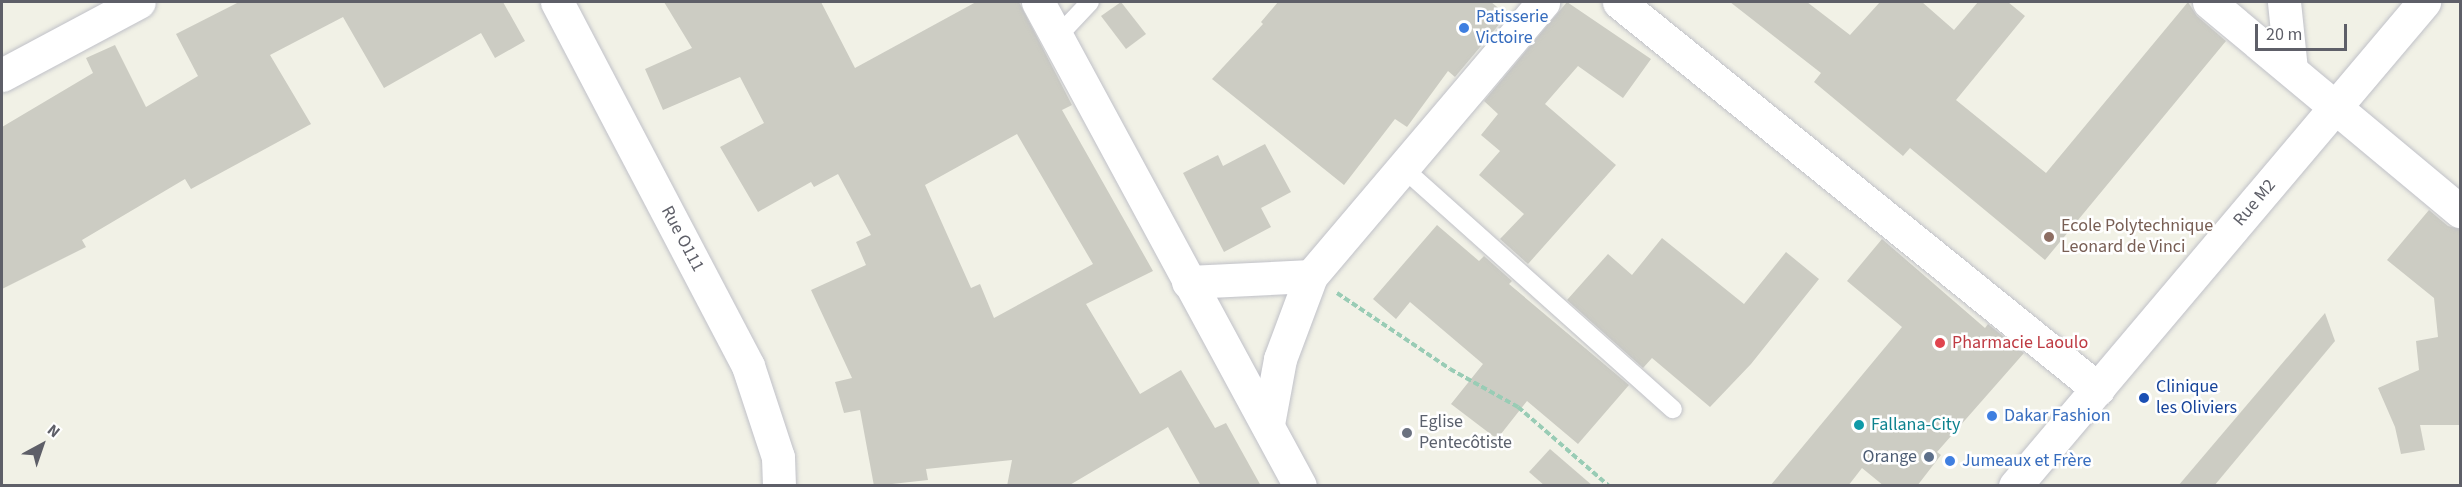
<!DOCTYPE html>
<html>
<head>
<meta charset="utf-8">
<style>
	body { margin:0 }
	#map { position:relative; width:2462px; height:487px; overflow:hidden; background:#f1f1e6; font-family:"Source Sans 3",sans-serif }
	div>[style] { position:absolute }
	.building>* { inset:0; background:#ccccc3 }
	.path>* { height:4px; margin-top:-2px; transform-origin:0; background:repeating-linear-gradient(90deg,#99ccb5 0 6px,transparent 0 9px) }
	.roads { filter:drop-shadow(0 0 2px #c0c1c8) drop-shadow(0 0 2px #c0c1c8) }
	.service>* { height:18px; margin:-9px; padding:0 9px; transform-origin:9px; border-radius:9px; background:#fff }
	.minor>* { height:33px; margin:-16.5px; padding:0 16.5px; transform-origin:16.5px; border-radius:16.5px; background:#fff }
	.secondary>* { height:33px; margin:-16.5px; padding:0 16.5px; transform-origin:16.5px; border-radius:16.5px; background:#fff }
	.dots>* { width:16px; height:16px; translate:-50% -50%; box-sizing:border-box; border:3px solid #fff; border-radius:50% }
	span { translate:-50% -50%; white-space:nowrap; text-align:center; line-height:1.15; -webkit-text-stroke:5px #fff; paint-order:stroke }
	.shop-label { font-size:18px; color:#366cbe }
	.left { translate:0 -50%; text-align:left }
	.street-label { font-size:18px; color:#5e5f68 }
	.education-label { font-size:18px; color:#785e54 }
	.health-label { font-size:18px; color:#be3a42 }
	.transit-label { font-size:18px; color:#164399 }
	.worship-label { font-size:18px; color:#5b616d }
	.culture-label { font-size:18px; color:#0d838f }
	.service-label { font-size:18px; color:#4e5e75 }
	.right { translate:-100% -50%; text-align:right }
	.frame { position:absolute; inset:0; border:3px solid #5e5f68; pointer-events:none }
	.north { position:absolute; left:12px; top:415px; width:60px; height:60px; -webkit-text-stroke:4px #fff; paint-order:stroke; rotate:40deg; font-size:16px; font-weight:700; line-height:24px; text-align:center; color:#5e5f68 }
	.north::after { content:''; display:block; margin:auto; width:21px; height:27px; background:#5e5f68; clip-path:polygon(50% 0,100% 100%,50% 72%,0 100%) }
	.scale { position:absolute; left:2255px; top:24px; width:92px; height:27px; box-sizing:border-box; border:3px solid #5e5f68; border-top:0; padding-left:8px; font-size:18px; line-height:21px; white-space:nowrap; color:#5e5f68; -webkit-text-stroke:4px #fff; paint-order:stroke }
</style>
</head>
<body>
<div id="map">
	<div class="building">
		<div style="clip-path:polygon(239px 2px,503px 2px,525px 41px,495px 58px,481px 33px,384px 88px,343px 17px,270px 55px,311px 124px,191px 189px,185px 179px,82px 240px,86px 247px,2px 289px,2px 127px,93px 73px,86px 58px,115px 45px,146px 107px,198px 76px,176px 34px)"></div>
		<div style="clip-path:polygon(evenodd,664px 2px,821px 2px,855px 68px,976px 2px,1019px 2px,1072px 105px,1062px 110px,1153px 271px,1086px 304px,1140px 394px,1181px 370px,1215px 428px,1226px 423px,1261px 486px,1201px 486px,1168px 427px,1068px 486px,1007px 486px,1012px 460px,926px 469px,928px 480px,874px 486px,860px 410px,844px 413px,835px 382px,852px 378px,811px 290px,866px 265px,856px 242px,871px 235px,838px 174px,814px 187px,811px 182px,758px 212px,720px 147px,764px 123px,740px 77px,663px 110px,645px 69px,692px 48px,664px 2px,1017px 134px,1093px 264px,994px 318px,980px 284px,971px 288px,925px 185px,1017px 134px)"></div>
		<div style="clip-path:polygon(1121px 2px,1146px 34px,1126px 49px,1101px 16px)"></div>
		<div style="clip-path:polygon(1278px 2px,1491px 2px,1507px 15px,1455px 77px,1448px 71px,1407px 127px,1395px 119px,1344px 185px,1212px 79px,1263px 24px,1261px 22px)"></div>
		<div style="clip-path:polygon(1567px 2px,1651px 59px,1623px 98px,1578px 66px,1545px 104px,1616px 165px,1528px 264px,1500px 239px,1524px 214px,1479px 175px,1500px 151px,1481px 135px,1498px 114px,1484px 101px)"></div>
		<div style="clip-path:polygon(1730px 2px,1807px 2px,1850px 35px,1880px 2px,1922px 2px,1954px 30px,1978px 2px,2008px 2px,2025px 16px,1956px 100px,2046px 173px,2188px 2px,2197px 16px,2226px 41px,2045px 260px,1910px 148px,1903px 156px,1814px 82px,1821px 73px)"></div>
		<div style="clip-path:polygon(1265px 144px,1291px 192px,1261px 208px,1271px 227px,1224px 252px,1183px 173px,1218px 155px,1223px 166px)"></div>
		<div style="clip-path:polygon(2429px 210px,2448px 226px,2460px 229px,2460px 425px,2420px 425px,2425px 450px,2401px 454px,2395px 427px,2378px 388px,2419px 370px,2416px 341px,2438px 337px,2434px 298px,2387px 260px)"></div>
		<div style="clip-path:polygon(1437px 225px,1479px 261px,1484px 256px,1512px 281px,1509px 284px,1629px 385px,1578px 444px,1527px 401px,1497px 439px,1451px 404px,1483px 364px,1410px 302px,1396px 319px,1373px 299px)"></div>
		<div style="clip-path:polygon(1662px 238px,1744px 304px,1786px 252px,1819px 279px,1751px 364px,1710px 407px,1652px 358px,1643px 368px,1567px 300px,1608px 254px,1632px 275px)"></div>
		<div style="clip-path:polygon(1882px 239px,1985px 328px,1988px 324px,2024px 353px,1937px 452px,1941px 455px,1917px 486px,1884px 486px,1862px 468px,1848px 486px,1770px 486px,1902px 327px,1847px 281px)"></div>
		<div style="clip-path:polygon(2325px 313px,2335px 341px,2214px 486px,2178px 486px)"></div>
		<div style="clip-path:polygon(1550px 449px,1593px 486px,1545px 486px,1529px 472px)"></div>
	</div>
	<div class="path">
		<div style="left:1337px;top:293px;width:136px;rotate:33.9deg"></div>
		<div style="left:1450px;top:369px;width:78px;rotate:29.2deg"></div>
		<div style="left:1518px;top:407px;width:121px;rotate:41deg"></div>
	</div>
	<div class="roads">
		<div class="service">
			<div style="left:1057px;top:37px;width:48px;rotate:-46.7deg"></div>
			<div style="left:1403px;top:168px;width:362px;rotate:41.8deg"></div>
		</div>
		<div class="minor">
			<div style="left:557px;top:2px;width:411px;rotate:62.3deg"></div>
			<div style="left:748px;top:366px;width:96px;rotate:71.8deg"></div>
			<div style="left:778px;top:457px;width:29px;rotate:88deg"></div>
			<div style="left:1038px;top:2px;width:550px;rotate:61.57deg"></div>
			<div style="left:1619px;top:2px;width:616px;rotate:38.94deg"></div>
			<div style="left:2209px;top:2px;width:327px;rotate:39.8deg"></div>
			<div style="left:2284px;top:2px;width:68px;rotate:84.1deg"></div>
			<div style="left:2px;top:75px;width:155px;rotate:-28.1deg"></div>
			<div style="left:1188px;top:282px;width:123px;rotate:-2.8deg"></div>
			<div style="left:1268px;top:424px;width:66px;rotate:-79.5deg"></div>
			<div style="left:1280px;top:359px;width:89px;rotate:-69.5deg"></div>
			<div style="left:1311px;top:276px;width:359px;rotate:-49.7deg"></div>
		</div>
		<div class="secondary">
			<div style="left:2015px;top:486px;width:634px;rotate:-49.8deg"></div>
		</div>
	</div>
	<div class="dots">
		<div style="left:1464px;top:28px;background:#3f7fe0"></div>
		<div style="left:2049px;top:237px;background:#8d6e63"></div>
		<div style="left:1940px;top:343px;background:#e0444e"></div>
		<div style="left:2144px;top:398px;background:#1a4fb4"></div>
		<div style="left:1992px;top:416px;background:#3f7fe0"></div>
		<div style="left:1859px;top:425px;background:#0f9aa8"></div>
		<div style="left:1407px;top:433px;background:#6b7280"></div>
		<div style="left:1929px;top:457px;background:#5c6f8a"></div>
		<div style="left:1950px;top:461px;background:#3f7fe0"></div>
	</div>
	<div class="shop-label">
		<span class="left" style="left:1476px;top:28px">Patisserie<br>Victoire</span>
		<span class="left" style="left:2004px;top:416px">Dakar Fashion</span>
		<span class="left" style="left:1962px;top:461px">Jumeaux et Frère</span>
	</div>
	<div class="street-label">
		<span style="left:2255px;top:203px;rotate:-50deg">Rue M2</span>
		<span style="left:682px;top:239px;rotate:62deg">Rue O111</span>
	</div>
	<div class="education-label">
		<span class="left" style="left:2061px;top:237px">Ecole Polytechnique<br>Leonard de Vinci</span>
	</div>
	<div class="health-label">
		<span class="left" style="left:1952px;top:343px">Pharmacie Laoulo</span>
	</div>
	<div class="transit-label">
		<span class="left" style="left:2156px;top:398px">Clinique<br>les Oliviers</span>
	</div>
	<div class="worship-label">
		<span class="left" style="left:1419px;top:433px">Eglise<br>Pentecôtiste</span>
	</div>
	<div class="culture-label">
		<span class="left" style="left:1871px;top:425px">Fallana-City</span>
	</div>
	<div class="service-label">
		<span class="right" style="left:1917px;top:457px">Orange</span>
	</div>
	<div class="frame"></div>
	<div class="north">N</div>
	<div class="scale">20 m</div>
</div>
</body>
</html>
